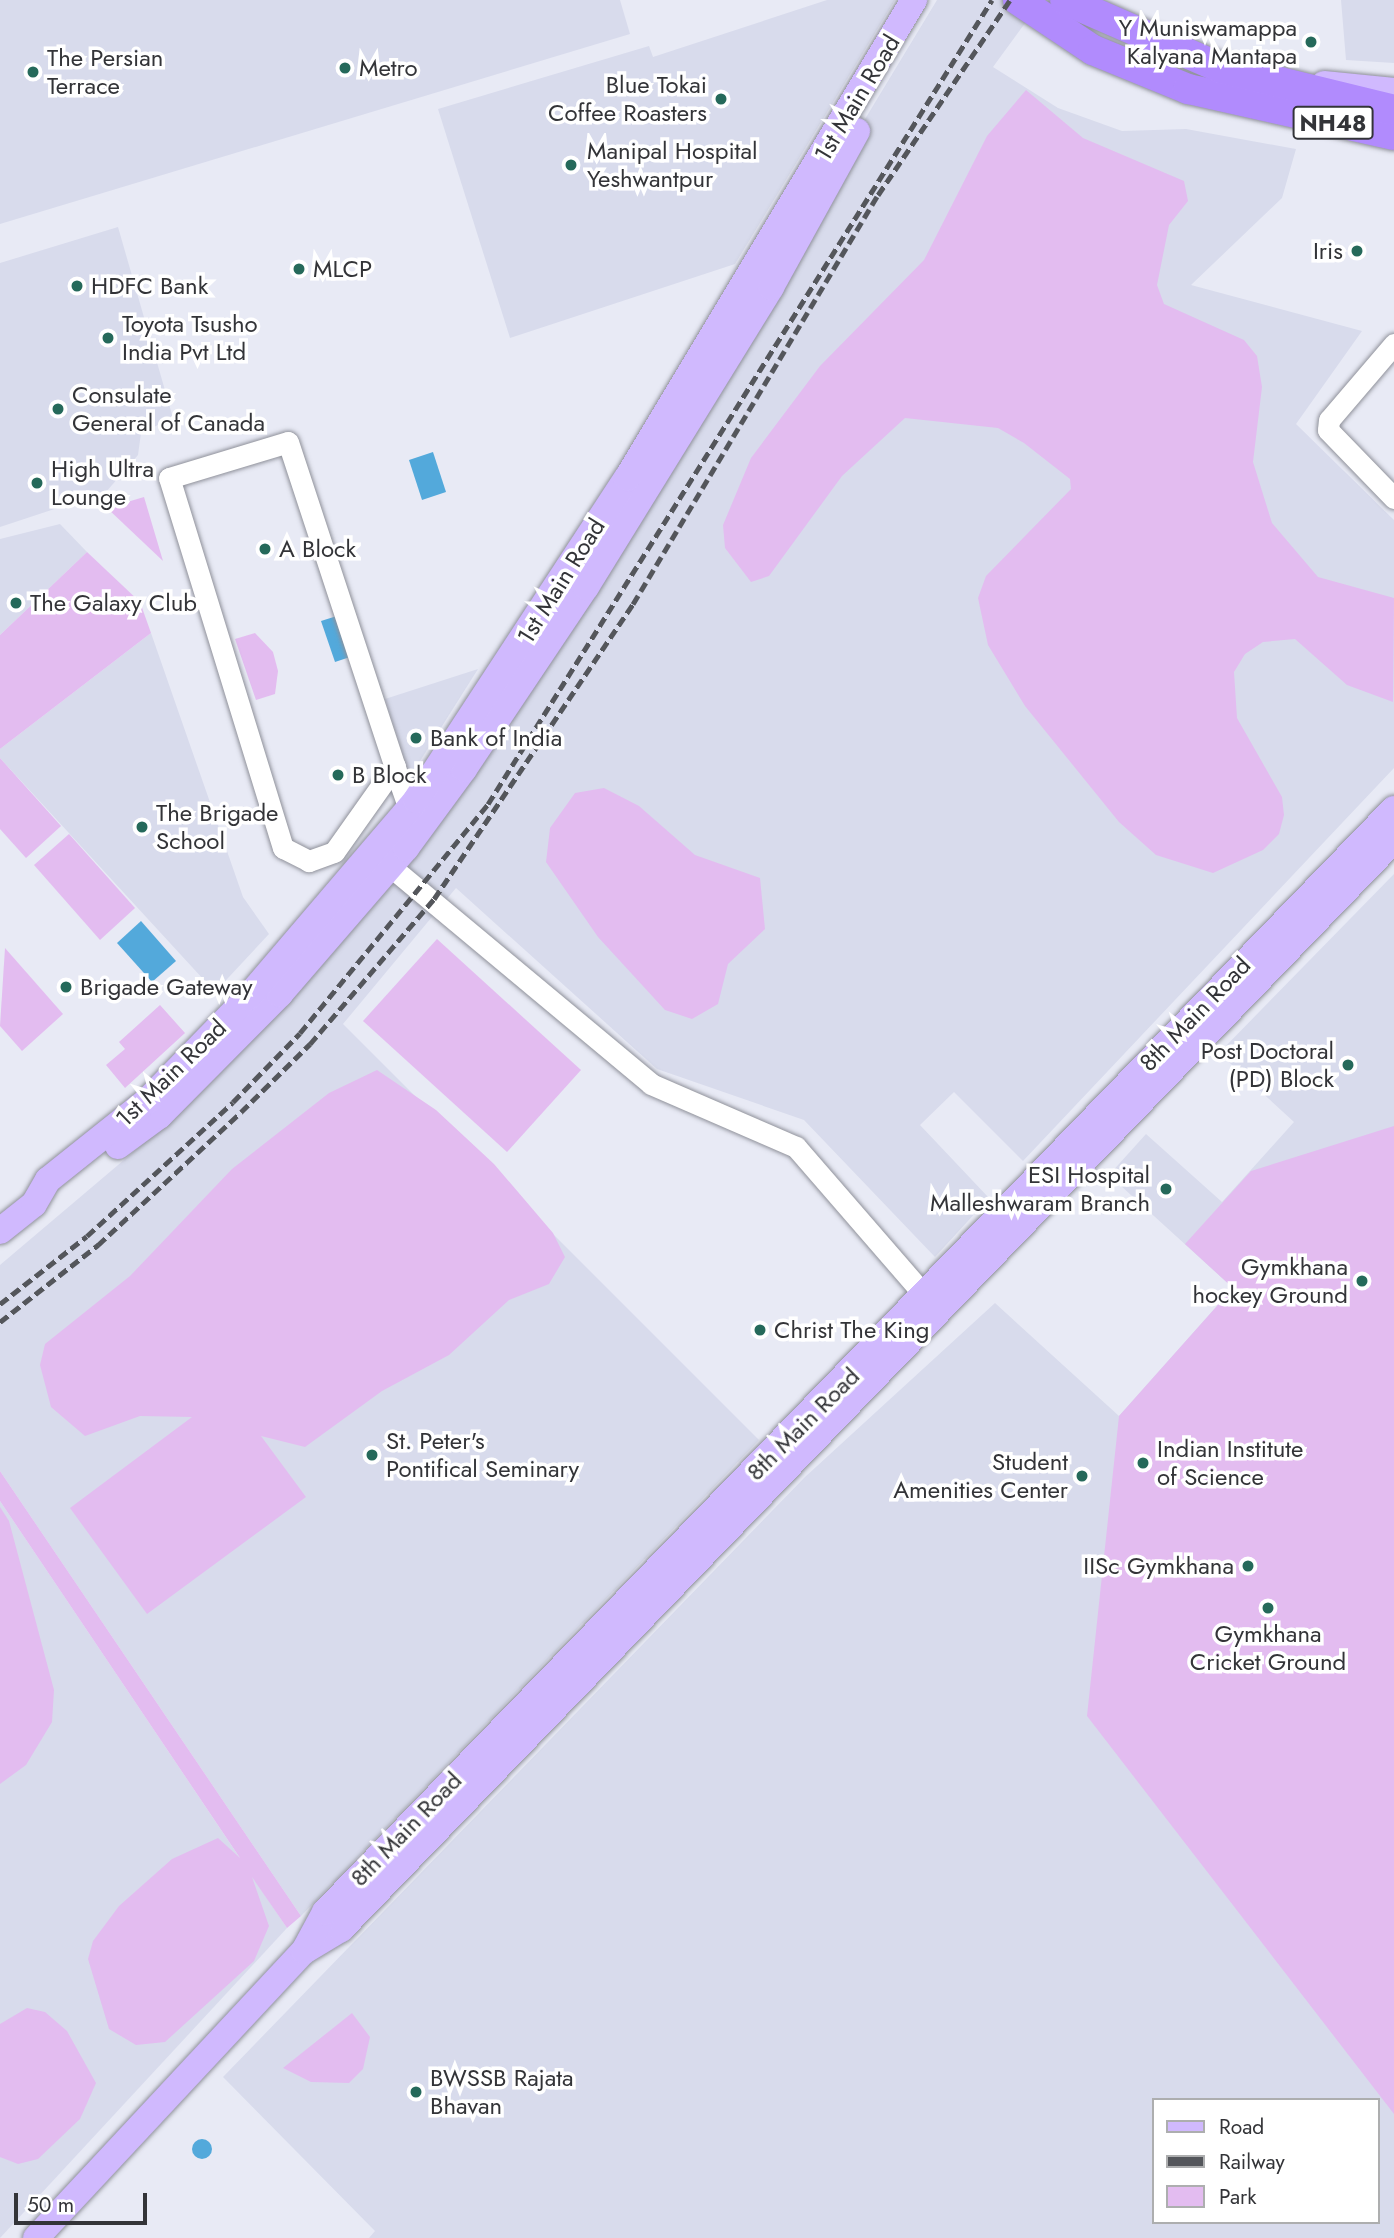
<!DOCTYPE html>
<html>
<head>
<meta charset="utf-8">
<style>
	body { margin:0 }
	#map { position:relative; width:1394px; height:2238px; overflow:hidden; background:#e8eaf5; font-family:Jost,sans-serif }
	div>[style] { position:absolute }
	.built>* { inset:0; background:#d8dbec }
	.green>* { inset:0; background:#e3bcf0 }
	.water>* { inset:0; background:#53a9db }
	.round { border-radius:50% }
	.roads { filter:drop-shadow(0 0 2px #8f919a) drop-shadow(0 0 2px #8f919a) }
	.minor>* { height:21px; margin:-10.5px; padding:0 10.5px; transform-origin:10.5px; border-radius:10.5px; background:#fff }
	.major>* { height:26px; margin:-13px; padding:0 13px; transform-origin:13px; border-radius:13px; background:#d0b9fe }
	.highway>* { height:30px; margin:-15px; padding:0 15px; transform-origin:15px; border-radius:15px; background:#b18bfd }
	.rail>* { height:5px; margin-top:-2.5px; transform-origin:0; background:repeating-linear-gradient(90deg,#54565b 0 10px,transparent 0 15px) }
	.dots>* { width:19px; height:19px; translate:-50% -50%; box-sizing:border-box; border:4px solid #fff; border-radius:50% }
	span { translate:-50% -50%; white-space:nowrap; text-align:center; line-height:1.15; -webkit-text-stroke:7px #fff; paint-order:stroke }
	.shield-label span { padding:2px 5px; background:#fff; border:2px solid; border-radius:5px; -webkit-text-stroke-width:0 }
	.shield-label { font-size:23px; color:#333438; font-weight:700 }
	.poi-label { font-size:24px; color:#333438 }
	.right { translate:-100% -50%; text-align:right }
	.left { translate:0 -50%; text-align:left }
	.street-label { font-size:24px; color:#333438 }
	.legend { position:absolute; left:1152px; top:2098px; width:228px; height:126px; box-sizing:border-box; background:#fff; border:2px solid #adaeaf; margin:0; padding:9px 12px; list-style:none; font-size:21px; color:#333438 }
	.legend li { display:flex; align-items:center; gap:14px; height:35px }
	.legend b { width:35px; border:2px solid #adaeaf }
	.scale { position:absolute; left:14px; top:2193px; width:133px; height:32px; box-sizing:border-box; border:4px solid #333438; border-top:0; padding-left:9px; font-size:21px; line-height:24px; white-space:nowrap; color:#333438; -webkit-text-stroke:5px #fff; paint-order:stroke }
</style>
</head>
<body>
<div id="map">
	<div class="built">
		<div style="clip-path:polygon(0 0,620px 0,630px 34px,0 224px)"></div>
		<div style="clip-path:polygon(827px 0,895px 0,735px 264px,510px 338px,438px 109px,649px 46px,653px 57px)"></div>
		<div style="clip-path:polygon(937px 0,1042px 0,993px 67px,1058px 108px,1122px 131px,1186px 129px,1296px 149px,1282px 198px,1191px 285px,1362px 331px,1296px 424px,1394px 520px,1394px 768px,1023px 1161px,954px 1092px,920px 1125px,989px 1198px,935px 1257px,804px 1120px,657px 1069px,456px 888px,343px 1024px,759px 1440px,301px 1916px,0 1471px,0 1265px,170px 1121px,619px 526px)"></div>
		<div style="clip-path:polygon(1341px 0,1394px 0,1394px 63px,1346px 60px)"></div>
		<div style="clip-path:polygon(118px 227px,173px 418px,141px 433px,138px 455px,106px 492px,0 527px,0 263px)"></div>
		<div style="clip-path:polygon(60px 524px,87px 552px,0 635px,0 539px)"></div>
		<div style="clip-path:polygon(151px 633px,243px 897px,269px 934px,215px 992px,0 758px,0 749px)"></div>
		<div style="clip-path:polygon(478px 669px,410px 777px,385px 699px)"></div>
		<div style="clip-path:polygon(evenodd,1394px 874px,1394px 2238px,369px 2238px,375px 2231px,223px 2077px,805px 1477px,995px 1303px,1119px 1416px,1233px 1288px,1109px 1175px,1146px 1134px,1222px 1202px,1294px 1122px,1219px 1053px,1394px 874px,1154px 2100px,1378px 2100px,1378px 2222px,1154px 2222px,1154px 2100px)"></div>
		<div style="clip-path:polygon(0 1501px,287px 1928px,0 2238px)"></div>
	</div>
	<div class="green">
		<div style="clip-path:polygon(1026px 90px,1083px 138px,1184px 181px,1188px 201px,1169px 225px,1157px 285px,1164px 304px,1244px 340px,1257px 356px,1262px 387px,1253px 462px,1272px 523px,1318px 577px,1394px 598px,1393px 702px,1347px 685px,1295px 639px,1263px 642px,1245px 654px,1234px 672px,1237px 718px,1282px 797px,1284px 815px,1279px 834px,1263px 850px,1213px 873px,1156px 855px,1119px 822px,1025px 706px,988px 645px,978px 598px,986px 576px,1071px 489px,1070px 479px,1024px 443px,998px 428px,905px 418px,842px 476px,769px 576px,751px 582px,725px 548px,723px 525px,751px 458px,820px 366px,924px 260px,987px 136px)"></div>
		<div style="clip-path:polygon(144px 497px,163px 561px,107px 508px)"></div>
		<div style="clip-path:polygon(87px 552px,140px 602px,151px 633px,0 749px,0 635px)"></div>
		<div style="clip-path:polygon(255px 633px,273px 652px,278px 671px,275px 694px,256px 700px,235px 639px)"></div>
		<div style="clip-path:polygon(0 758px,61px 826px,26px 858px,0 829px)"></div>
		<div style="clip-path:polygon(604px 788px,639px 806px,695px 855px,760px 878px,765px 929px,728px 964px,718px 1004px,692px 1019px,665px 1010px,598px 937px,546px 862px,550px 828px,575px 793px)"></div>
		<div style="clip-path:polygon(69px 834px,135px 908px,100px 940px,34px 865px)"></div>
		<div style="clip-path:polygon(437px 939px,581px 1070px,507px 1152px,363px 1021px)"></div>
		<div style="clip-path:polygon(5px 948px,63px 1014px,22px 1051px,0 1026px)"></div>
		<div style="clip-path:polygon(160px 1005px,185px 1033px,125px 1088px,106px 1065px,125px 1049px,119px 1042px)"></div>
		<div style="clip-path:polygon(377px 1070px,436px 1110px,494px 1164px,553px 1233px,565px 1257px,549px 1284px,509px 1300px,449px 1355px,382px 1391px,305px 1447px,261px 1436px,306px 1497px,147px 1614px,70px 1508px,192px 1417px,140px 1416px,85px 1436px,51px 1407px,40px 1365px,45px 1344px,130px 1276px,232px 1169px,329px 1093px)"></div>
		<div style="clip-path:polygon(1394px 1126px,1394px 2114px,1087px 1716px,1119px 1416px,1233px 1288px,1185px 1244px,1251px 1171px)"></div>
		<div style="clip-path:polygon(0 1471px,301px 1916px,287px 1928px,252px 1877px,269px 1926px,254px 1961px,165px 2042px,136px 2045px,109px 2029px,88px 1959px,93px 1941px,119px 1906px,172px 1859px,218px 1838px,240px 1858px,0 1501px)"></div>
		<div style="clip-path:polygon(0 1507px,9px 1521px,54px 1690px,52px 1722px,26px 1765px,0 1784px)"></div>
		<div style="clip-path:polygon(27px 2008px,45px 2012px,67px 2031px,96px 2083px,80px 2119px,38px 2159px,18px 2164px,0 2157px,0 2024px)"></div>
		<div style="clip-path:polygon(352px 2013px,370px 2037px,363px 2069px,349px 2083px,311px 2082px,283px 2068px)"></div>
	</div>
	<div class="water">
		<div style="clip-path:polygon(433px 452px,446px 492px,422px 500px,409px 460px)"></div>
		<div style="clip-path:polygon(340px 615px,353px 656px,335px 662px,321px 621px)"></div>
		<div style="clip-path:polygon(141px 921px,176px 961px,152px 982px,117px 943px)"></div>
		<div class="round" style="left:192px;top:2139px;width:20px;height:20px"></div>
	</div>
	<div class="roads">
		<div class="minor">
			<div style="left:1394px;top:344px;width:100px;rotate:130.5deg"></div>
			<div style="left:1329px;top:420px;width:10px;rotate:96deg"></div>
			<div style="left:1328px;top:430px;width:95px;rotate:45.9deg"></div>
			<div style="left:395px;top:766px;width:105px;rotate:125.3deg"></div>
			<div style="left:334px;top:852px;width:27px;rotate:160deg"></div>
			<div style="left:309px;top:861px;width:29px;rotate:-153deg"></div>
			<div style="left:283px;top:848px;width:387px;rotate:-107.1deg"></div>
			<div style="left:169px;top:478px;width:124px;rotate:-16.8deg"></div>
			<div style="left:288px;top:442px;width:362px;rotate:71.8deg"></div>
			<div style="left:401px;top:786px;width:24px;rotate:71deg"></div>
			<div style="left:379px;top:857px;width:354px;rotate:39.8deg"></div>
			<div style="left:651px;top:1084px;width:158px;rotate:23.5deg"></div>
			<div style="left:796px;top:1147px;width:208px;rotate:49.1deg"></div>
		</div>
		<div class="major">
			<div style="left:1324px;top:84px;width:70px;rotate:5.7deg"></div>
			<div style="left:118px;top:1146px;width:51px;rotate:-36.2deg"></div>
			<div style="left:159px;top:1116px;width:172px;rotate:-45.2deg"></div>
			<div style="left:280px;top:994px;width:193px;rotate:-49.2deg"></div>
			<div style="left:406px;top:848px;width:98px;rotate:-53.7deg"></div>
			<div style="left:464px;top:769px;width:219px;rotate:-56.2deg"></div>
			<div style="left:586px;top:587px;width:352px;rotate:-58.3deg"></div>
			<div style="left:771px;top:287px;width:178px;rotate:-61.1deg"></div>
			<div style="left:0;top:1231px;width:43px;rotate:-38.5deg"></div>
			<div style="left:34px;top:1204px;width:28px;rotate:-60deg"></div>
			<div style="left:48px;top:1180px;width:127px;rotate:-38.6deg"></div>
			<div style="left:147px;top:1101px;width:145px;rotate:-45.8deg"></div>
			<div style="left:248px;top:997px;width:259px;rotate:-49.5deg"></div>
			<div style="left:416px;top:800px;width:385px;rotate:-56.8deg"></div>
			<div style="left:627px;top:478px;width:558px;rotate:-59.02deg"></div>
			<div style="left:306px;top:1950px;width:41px;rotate:-31deg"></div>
			<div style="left:341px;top:1929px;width:1515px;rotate:-45.96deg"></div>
			<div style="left:36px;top:2238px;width:393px;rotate:-47deg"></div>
			<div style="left:304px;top:1951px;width:44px;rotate:-61.7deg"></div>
			<div style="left:325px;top:1912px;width:1536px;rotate:-45.9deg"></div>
		</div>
		<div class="highway">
			<div style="left:1018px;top:0;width:90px;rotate:33.7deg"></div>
			<div style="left:1093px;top:50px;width:103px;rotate:22.3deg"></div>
			<div style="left:1188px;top:89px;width:211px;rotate:12.6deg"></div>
			<div style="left:1065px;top:0;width:167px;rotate:23.6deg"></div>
			<div style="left:1218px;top:67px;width:181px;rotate:13.7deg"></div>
		</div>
	</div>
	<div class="rail">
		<div style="left:0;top:1304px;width:110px;rotate:-38deg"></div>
		<div style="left:87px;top:1236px;width:198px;rotate:-42.5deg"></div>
		<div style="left:233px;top:1102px;width:96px;rotate:-45.8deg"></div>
		<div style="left:300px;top:1033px;width:296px;rotate:-50.6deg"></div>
		<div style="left:488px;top:804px;width:949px;rotate:-57.92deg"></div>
		<div style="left:0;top:1322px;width:125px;rotate:-38.2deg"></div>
		<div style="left:98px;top:1245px;width:195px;rotate:-42.9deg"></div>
		<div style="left:241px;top:1112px;width:97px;rotate:-44.6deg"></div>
		<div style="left:310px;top:1044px;width:191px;rotate:-49.5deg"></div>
		<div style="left:434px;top:899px;width:356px;rotate:-56deg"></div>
		<div style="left:633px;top:604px;width:477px;rotate:-59.1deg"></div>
		<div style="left:878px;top:195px;width:235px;rotate:-55.9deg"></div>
	</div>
	<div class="dots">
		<div style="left:1311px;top:42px;background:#25695a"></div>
		<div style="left:345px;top:68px;background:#25695a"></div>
		<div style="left:33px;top:72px;background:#25695a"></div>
		<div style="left:721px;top:99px;background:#25695a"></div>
		<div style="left:571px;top:165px;background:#25695a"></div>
		<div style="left:1357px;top:251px;background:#25695a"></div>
		<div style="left:299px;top:269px;background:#25695a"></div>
		<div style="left:77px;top:286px;background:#25695a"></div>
		<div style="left:108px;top:338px;background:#25695a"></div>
		<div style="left:58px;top:409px;background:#25695a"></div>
		<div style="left:37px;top:483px;background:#25695a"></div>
		<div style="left:265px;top:549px;background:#25695a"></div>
		<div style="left:16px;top:603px;background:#25695a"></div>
		<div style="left:416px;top:738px;background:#25695a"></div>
		<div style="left:338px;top:775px;background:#25695a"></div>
		<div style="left:142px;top:827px;background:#25695a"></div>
		<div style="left:66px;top:987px;background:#25695a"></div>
		<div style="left:1348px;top:1065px;background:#25695a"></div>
		<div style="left:1166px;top:1189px;background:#25695a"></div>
		<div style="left:1362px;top:1281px;background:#25695a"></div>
		<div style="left:760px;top:1330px;background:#25695a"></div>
		<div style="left:372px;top:1455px;background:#25695a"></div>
		<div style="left:1143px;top:1463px;background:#25695a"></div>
		<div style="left:1082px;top:1476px;background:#25695a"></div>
		<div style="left:1248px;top:1566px;background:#25695a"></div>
		<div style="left:1268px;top:1608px;background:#25695a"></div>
		<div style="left:416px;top:2092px;background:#25695a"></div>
	</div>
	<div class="shield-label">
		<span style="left:1333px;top:123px">NH48</span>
	</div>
	<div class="poi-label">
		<span class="right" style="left:1297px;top:42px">Y Muniswamappa<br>Kalyana Mantapa</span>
		<span class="left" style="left:47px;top:72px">The Persian<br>Terrace</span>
		<span class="left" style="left:359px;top:68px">Metro</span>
		<span class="right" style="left:707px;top:99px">Blue Tokai<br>Coffee Roasters</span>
		<span class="left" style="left:587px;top:165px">Manipal Hospital<br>Yeshwantpur</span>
		<span class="right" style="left:1343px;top:251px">Iris</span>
		<span class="left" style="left:313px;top:269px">MLCP</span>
		<span class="left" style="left:91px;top:286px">HDFC Bank</span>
		<span class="left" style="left:122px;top:338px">Toyota Tsusho<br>India Pvt Ltd</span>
		<span class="left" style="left:72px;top:409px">Consulate<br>General of Canada</span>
		<span class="left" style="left:51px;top:483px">High Ultra<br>Lounge</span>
		<span class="left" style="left:279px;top:549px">A Block</span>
		<span class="left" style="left:30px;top:603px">The Galaxy Club</span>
		<span class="left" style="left:430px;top:738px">Bank of India</span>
		<span class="left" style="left:352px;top:775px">B Block</span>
		<span class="left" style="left:156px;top:827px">The Brigade<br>School</span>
		<span class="left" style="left:80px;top:987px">Brigade Gateway</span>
		<span class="right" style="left:1334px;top:1065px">Post Doctoral<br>(PD) Block</span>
		<span class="right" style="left:1150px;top:1189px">ESI Hospital<br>Malleshwaram Branch</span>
		<span class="right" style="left:1348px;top:1281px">Gymkhana<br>hockey Ground</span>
		<span class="left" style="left:774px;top:1330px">Christ The King</span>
		<span class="left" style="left:386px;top:1455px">St. Peter's<br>Pontifical Seminary</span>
		<span class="left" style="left:1157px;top:1463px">Indian Institute<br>of Science</span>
		<span class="right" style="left:1068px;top:1476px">Student<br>Amenities Center</span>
		<span class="right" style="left:1234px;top:1566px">IISc Gymkhana</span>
		<span style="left:1268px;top:1648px">Gymkhana<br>Cricket Ground</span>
		<span class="left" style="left:430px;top:2092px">BWSSB Rajata<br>Bhavan</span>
	</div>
	<div class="street-label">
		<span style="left:857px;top:98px;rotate:-59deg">1st Main Road</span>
		<span style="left:561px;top:581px;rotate:-58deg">1st Main Road</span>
		<span style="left:1195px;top:1014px;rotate:-46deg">8th Main Road</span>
		<span style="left:171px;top:1073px;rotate:-44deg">1st Main Road</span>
		<span style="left:803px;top:1424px;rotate:-45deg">8th Main Road</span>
		<span style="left:406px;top:1829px;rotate:-46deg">8th Main Road</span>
	</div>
	<ul class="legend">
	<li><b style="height:9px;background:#d0b9fe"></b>Road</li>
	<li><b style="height:9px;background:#54565b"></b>Railway</li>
	<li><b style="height:19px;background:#e3bcf0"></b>Park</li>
	</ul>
	<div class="scale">50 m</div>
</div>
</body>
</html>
